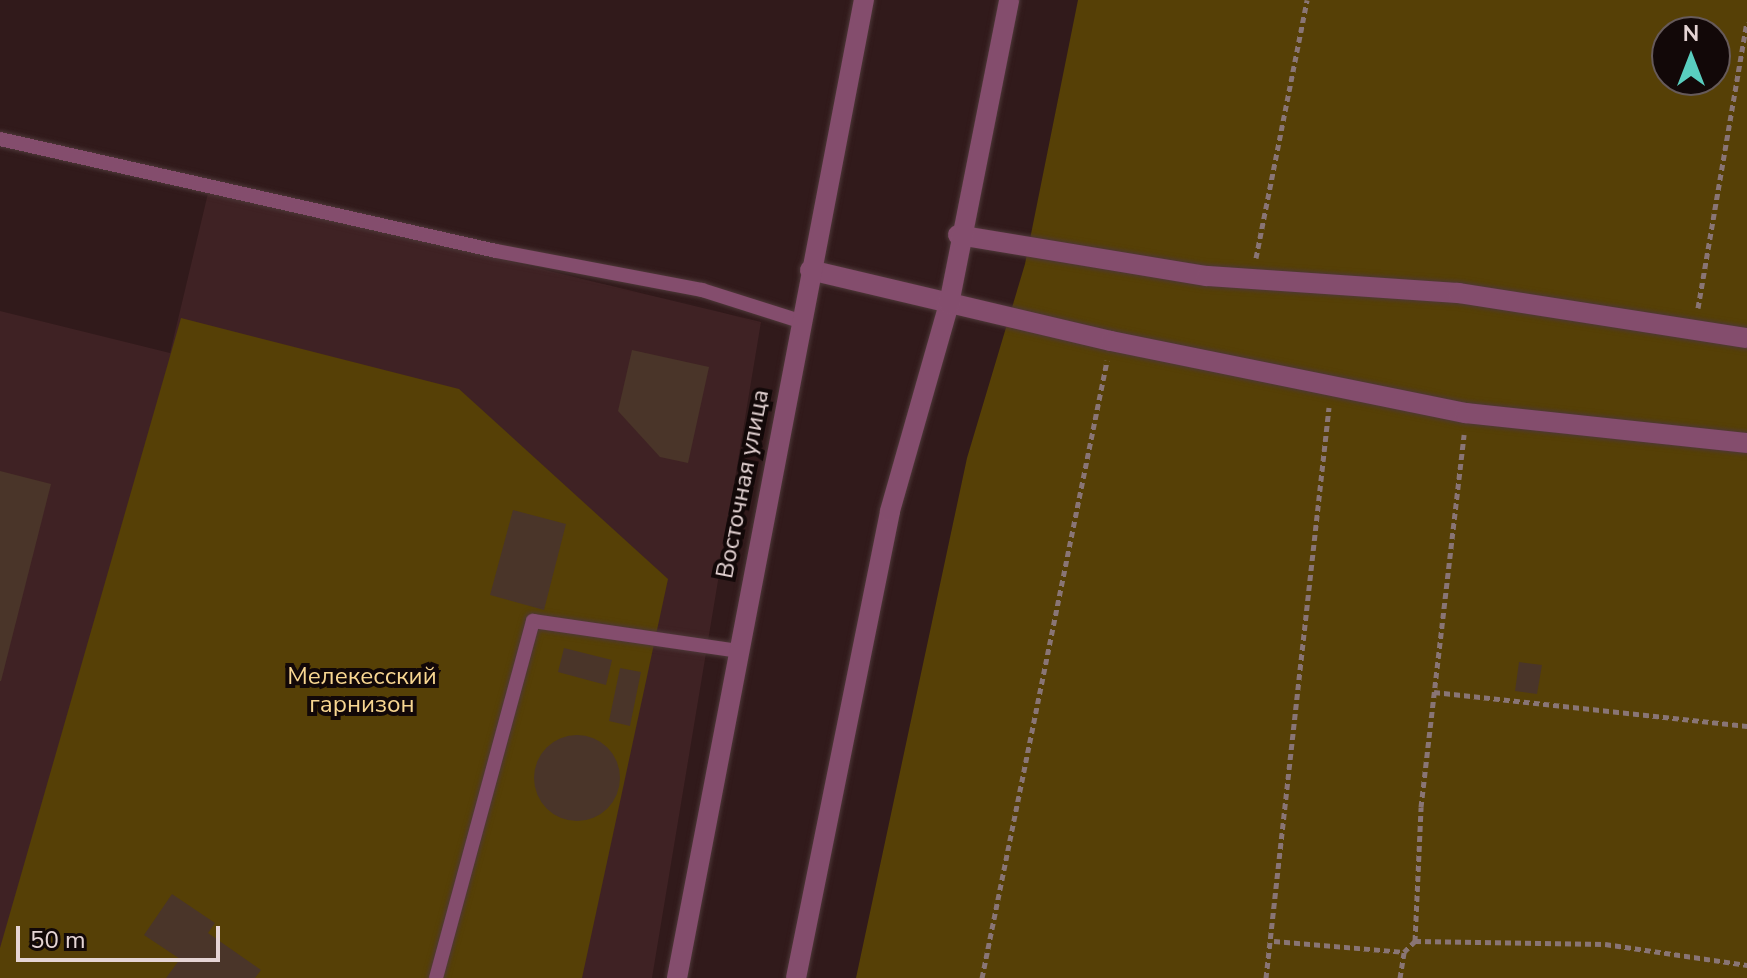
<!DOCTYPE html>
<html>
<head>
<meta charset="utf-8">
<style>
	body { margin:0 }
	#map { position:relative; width:1747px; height:978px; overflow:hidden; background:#311a1b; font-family:"Nunito Sans",sans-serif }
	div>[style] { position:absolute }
	.built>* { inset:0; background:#3f2224 }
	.green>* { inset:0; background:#564006 }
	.building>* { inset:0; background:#4a3529 }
	.round { border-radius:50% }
	.path>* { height:5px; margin-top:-2.5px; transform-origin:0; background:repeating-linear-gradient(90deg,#897575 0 6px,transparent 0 10px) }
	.roads { filter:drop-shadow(0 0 2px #4e3839) drop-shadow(0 0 2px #4e3839) }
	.lane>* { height:14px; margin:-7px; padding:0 7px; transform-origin:7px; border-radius:7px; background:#844d6d }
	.street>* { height:20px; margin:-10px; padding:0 10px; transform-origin:10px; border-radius:10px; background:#844d6d }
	span { translate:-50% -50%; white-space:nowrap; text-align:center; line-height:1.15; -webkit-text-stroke:8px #120808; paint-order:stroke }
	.street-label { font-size:24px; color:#e5d4d4 }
	.park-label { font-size:24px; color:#f8d691 }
	.north { position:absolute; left:1651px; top:16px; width:80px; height:80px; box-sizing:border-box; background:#120808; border:2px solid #665a5a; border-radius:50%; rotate:0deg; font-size:22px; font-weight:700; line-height:32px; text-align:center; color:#e5d4d4 }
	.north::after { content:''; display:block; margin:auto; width:28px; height:36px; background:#59cebf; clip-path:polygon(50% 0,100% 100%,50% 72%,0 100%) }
	.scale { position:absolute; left:16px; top:926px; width:204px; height:36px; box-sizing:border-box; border:4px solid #e5d4d4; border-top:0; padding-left:10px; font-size:24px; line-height:28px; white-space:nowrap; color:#e5d4d4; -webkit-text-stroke:6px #120808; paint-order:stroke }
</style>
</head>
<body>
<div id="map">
	<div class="built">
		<div style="clip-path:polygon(209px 189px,761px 322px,652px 978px,0 978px,0 311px,170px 353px)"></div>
	</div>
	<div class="green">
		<div style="clip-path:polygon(evenodd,1078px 0,1747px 0,1747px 978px,856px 978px,967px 458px,1025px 264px,1078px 0,1667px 32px,1715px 32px,1715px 80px,1667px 80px,1667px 32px)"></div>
		<div style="clip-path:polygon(181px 318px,459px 389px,668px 579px,582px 978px,0 978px,0 948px)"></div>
	</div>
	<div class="building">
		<div style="clip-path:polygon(632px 350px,709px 367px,688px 463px,660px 457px,618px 411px)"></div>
		<div style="clip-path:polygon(0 471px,51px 484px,1px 681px,0 681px)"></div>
		<div style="clip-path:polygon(513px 510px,566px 524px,544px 610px,490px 595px)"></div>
		<div style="clip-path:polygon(564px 648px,612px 660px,606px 685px,558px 672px)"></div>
		<div style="clip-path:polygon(1519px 662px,1542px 665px,1537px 694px,1515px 691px)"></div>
		<div style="clip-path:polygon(620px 668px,641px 672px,630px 726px,609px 721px)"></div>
		<div class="round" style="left:534px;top:735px;width:86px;height:86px"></div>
		<div style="clip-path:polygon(172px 894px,215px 923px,208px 933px,261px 970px,255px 978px,166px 978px,180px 959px,144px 935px)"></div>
	</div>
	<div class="path">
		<div style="left:1256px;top:258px;width:263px;rotate:-78.8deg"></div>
		<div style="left:1698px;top:308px;width:290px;rotate:-80.3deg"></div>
		<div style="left:1434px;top:692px;width:315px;rotate:6.2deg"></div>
		<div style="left:1274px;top:941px;width:130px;rotate:4.8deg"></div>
		<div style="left:1415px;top:941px;width:190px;rotate:0.9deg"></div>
		<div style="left:1605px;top:944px;width:144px;rotate:8.4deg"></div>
		<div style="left:982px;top:978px;width:630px;rotate:-78.55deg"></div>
		<div style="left:1266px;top:978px;width:574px;rotate:-83.7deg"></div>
		<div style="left:1400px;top:978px;width:26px;rotate:-81deg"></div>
		<div style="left:1404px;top:952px;width:16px;rotate:-45deg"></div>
		<div style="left:1415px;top:941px;width:134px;rotate:-87.4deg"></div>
		<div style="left:1421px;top:807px;width:375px;rotate:-83.4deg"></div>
	</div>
	<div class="roads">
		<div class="lane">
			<div style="left:0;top:139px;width:508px;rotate:12.72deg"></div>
			<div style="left:496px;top:251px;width:210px;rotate:10.7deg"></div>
			<div style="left:702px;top:290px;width:103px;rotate:17.6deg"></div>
			<div style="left:436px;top:978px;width:370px;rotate:-74.8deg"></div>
			<div style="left:533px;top:621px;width:207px;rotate:8.3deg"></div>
		</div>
		<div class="street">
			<div style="left:958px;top:235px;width:252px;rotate:9.4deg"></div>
			<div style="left:1207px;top:276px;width:252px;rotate:3.9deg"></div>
			<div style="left:1458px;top:293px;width:292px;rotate:8.9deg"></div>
			<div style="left:810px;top:270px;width:309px;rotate:13.3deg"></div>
			<div style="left:1111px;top:341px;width:362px;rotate:11.5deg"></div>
			<div style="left:1466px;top:413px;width:283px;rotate:6.1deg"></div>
			<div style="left:677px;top:978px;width:996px;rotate:-79.18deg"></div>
			<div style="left:796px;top:978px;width:476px;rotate:-78.6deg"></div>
			<div style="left:890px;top:511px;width:215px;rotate:-74.1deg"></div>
			<div style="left:949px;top:304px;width:310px;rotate:-78.8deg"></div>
		</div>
	</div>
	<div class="street-label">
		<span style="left:743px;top:484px;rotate:-79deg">Восточная улица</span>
	</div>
	<div class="park-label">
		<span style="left:362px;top:691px">Мелекесский<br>гарнизон</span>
	</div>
	<div class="north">N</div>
	<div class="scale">50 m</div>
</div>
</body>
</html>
